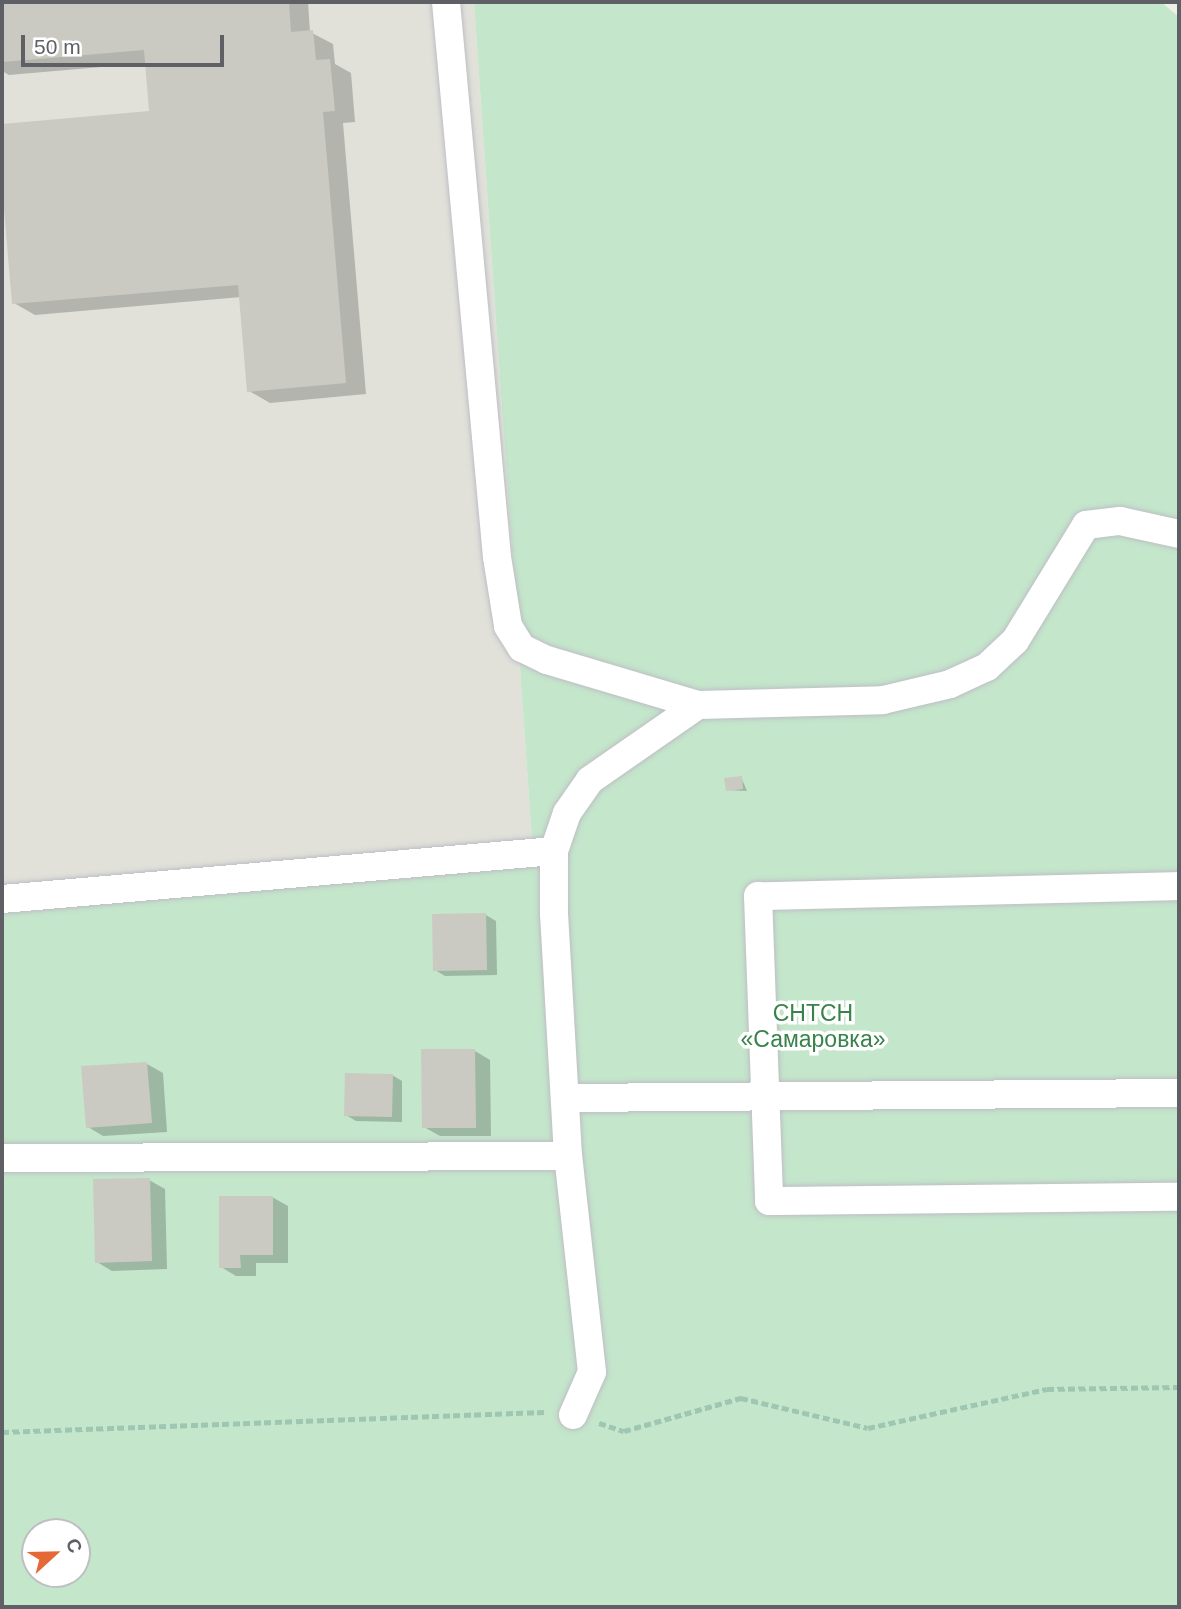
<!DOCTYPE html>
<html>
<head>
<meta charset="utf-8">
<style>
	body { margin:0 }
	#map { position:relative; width:1181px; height:1609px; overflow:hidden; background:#f0efe6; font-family:Helvetica,sans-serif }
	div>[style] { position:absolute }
	.industrial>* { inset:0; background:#e1e1da }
	.green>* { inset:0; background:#c4e6cb }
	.shadow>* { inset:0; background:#0003 }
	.building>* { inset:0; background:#cbcac2 }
	.path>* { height:4.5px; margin-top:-2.25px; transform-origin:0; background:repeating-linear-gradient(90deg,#9dc7b2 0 7px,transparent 0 10.5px) }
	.roads { filter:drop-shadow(0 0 2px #bdbec4) drop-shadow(0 0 2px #bdbec4) }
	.minor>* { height:28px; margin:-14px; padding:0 14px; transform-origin:14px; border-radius:14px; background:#fff }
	span { translate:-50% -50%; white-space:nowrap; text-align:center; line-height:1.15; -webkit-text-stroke:7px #fff; paint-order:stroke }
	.park-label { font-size:23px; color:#37834b }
	.frame { position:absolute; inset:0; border:4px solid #5e6066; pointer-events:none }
	.north { position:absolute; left:21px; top:1518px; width:70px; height:70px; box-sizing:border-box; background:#fff; border:2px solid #bfbfc2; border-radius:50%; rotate:68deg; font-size:19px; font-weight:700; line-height:28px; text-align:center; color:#5e6066 }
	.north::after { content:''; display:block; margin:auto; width:24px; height:32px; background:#e56937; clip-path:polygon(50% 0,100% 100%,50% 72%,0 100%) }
	.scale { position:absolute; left:21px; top:35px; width:203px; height:32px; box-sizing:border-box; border:4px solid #5e6066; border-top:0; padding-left:9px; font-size:21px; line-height:24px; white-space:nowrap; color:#5e6066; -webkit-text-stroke:5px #fff; paint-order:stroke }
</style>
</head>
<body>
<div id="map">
	<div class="industrial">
		<div style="clip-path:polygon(2px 2px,474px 2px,533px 856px,2px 898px)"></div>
	</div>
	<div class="green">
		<div style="clip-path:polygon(evenodd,474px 2px,1161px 2px,1179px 17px,1179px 1607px,2px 1607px,2px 898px,533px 855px,474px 2px,35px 1532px,77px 1532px,77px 1574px,35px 1574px,35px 1532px)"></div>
	</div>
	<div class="shadow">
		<div style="clip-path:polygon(2px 2px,308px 2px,310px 32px,333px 44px,335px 64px,351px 73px,355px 122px,343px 123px,366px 394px,270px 403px,249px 391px,241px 297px,35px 315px,14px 303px,2px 125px,151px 112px,147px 63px,9px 75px,2px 71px)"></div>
		<div style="clip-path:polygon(741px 777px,747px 791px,727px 790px)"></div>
		<div style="clip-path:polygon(486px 915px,496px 921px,497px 975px,445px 976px,435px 970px)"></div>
		<div style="clip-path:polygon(475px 1051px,490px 1060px,491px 1136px,440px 1136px,424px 1127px)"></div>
		<div style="clip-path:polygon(147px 1064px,163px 1073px,167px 1132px,103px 1136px,88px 1127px)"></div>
		<div style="clip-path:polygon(392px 1075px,402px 1081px,402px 1122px,356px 1121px,346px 1115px)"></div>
		<div style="clip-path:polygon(149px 1180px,165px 1189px,167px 1269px,112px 1271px,97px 1262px)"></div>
		<div style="clip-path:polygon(272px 1197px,288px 1206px,288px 1263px,256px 1263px,256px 1276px,236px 1276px,221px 1267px)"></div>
	</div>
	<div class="building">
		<div style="clip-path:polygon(2px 2px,289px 2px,291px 32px,313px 30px,316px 60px,330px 59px,335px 111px,323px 112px,346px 383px,247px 392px,238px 285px,12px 304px,2px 185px,2px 124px,149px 111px,144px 50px,2px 62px)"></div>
		<div style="clip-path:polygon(742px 776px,743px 789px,726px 791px,724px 778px)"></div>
		<div style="clip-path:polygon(486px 913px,487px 970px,433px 971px,432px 914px)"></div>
		<div style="clip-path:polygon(421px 1049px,475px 1049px,476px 1128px,422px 1128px)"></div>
		<div style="clip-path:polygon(147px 1062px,152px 1123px,86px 1128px,81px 1066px)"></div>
		<div style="clip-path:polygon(345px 1073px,393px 1074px,392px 1117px,344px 1116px)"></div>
		<div style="clip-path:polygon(150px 1178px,152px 1261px,95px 1263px,93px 1179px)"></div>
		<div style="clip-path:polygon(219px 1196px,273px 1196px,273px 1255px,240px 1255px,241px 1268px,219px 1268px)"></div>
	</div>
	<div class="path">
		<div style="left:599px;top:1423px;width:26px;rotate:18deg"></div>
		<div style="left:624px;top:1431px;width:122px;rotate:-15.8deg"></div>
		<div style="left:741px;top:1398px;width:130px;rotate:13.3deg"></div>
		<div style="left:868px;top:1428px;width:183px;rotate:-12.3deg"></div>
		<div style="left:1047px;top:1389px;width:132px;rotate:-0.9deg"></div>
		<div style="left:2px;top:1432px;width:544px;rotate:-2.11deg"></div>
	</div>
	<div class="roads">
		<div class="minor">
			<div style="left:446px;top:2px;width:557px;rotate:84.75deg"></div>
			<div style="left:497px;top:557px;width:70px;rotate:80.9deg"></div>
			<div style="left:508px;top:626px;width:26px;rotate:58deg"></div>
			<div style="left:522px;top:648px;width:28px;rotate:26deg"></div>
			<div style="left:547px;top:660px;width:158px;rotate:16.6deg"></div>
			<div style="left:1179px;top:886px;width:421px;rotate:178.6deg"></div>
			<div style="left:758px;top:896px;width:305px;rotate:87.9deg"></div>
			<div style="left:769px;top:1201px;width:410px;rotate:-0.6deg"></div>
			<div style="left:2px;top:899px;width:554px;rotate:-4.97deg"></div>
			<div style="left:568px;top:1098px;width:611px;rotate:-0.47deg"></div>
			<div style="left:2px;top:1158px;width:566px;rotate:-0.2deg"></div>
			<div style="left:573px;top:1415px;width:47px;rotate:-66.2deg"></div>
			<div style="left:592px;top:1372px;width:217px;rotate:-96.3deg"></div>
			<div style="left:568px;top:1156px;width:242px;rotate:-93.3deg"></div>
			<div style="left:554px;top:914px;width:63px;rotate:-90deg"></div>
			<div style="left:554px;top:851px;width:40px;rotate:-71.1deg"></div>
			<div style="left:567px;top:813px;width:40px;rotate:-55.1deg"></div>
			<div style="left:590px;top:780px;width:131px;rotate:-34.8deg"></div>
			<div style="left:698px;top:705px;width:185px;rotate:-1.5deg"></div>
			<div style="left:883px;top:700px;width:69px;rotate:-13.4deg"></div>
			<div style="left:950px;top:684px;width:41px;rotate:-24.7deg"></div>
			<div style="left:987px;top:667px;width:38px;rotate:-43deg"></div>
			<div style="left:1015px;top:641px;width:136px;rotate:-58.5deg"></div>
			<div style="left:1086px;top:525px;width:34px;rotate:-7deg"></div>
			<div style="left:1120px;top:521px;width:60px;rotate:12.4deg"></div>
		</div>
	</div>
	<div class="park-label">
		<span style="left:813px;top:1026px">СНТСН<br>«Самаровка»</span>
	</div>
	<div class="frame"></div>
	<div class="north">С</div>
	<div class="scale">50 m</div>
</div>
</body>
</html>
